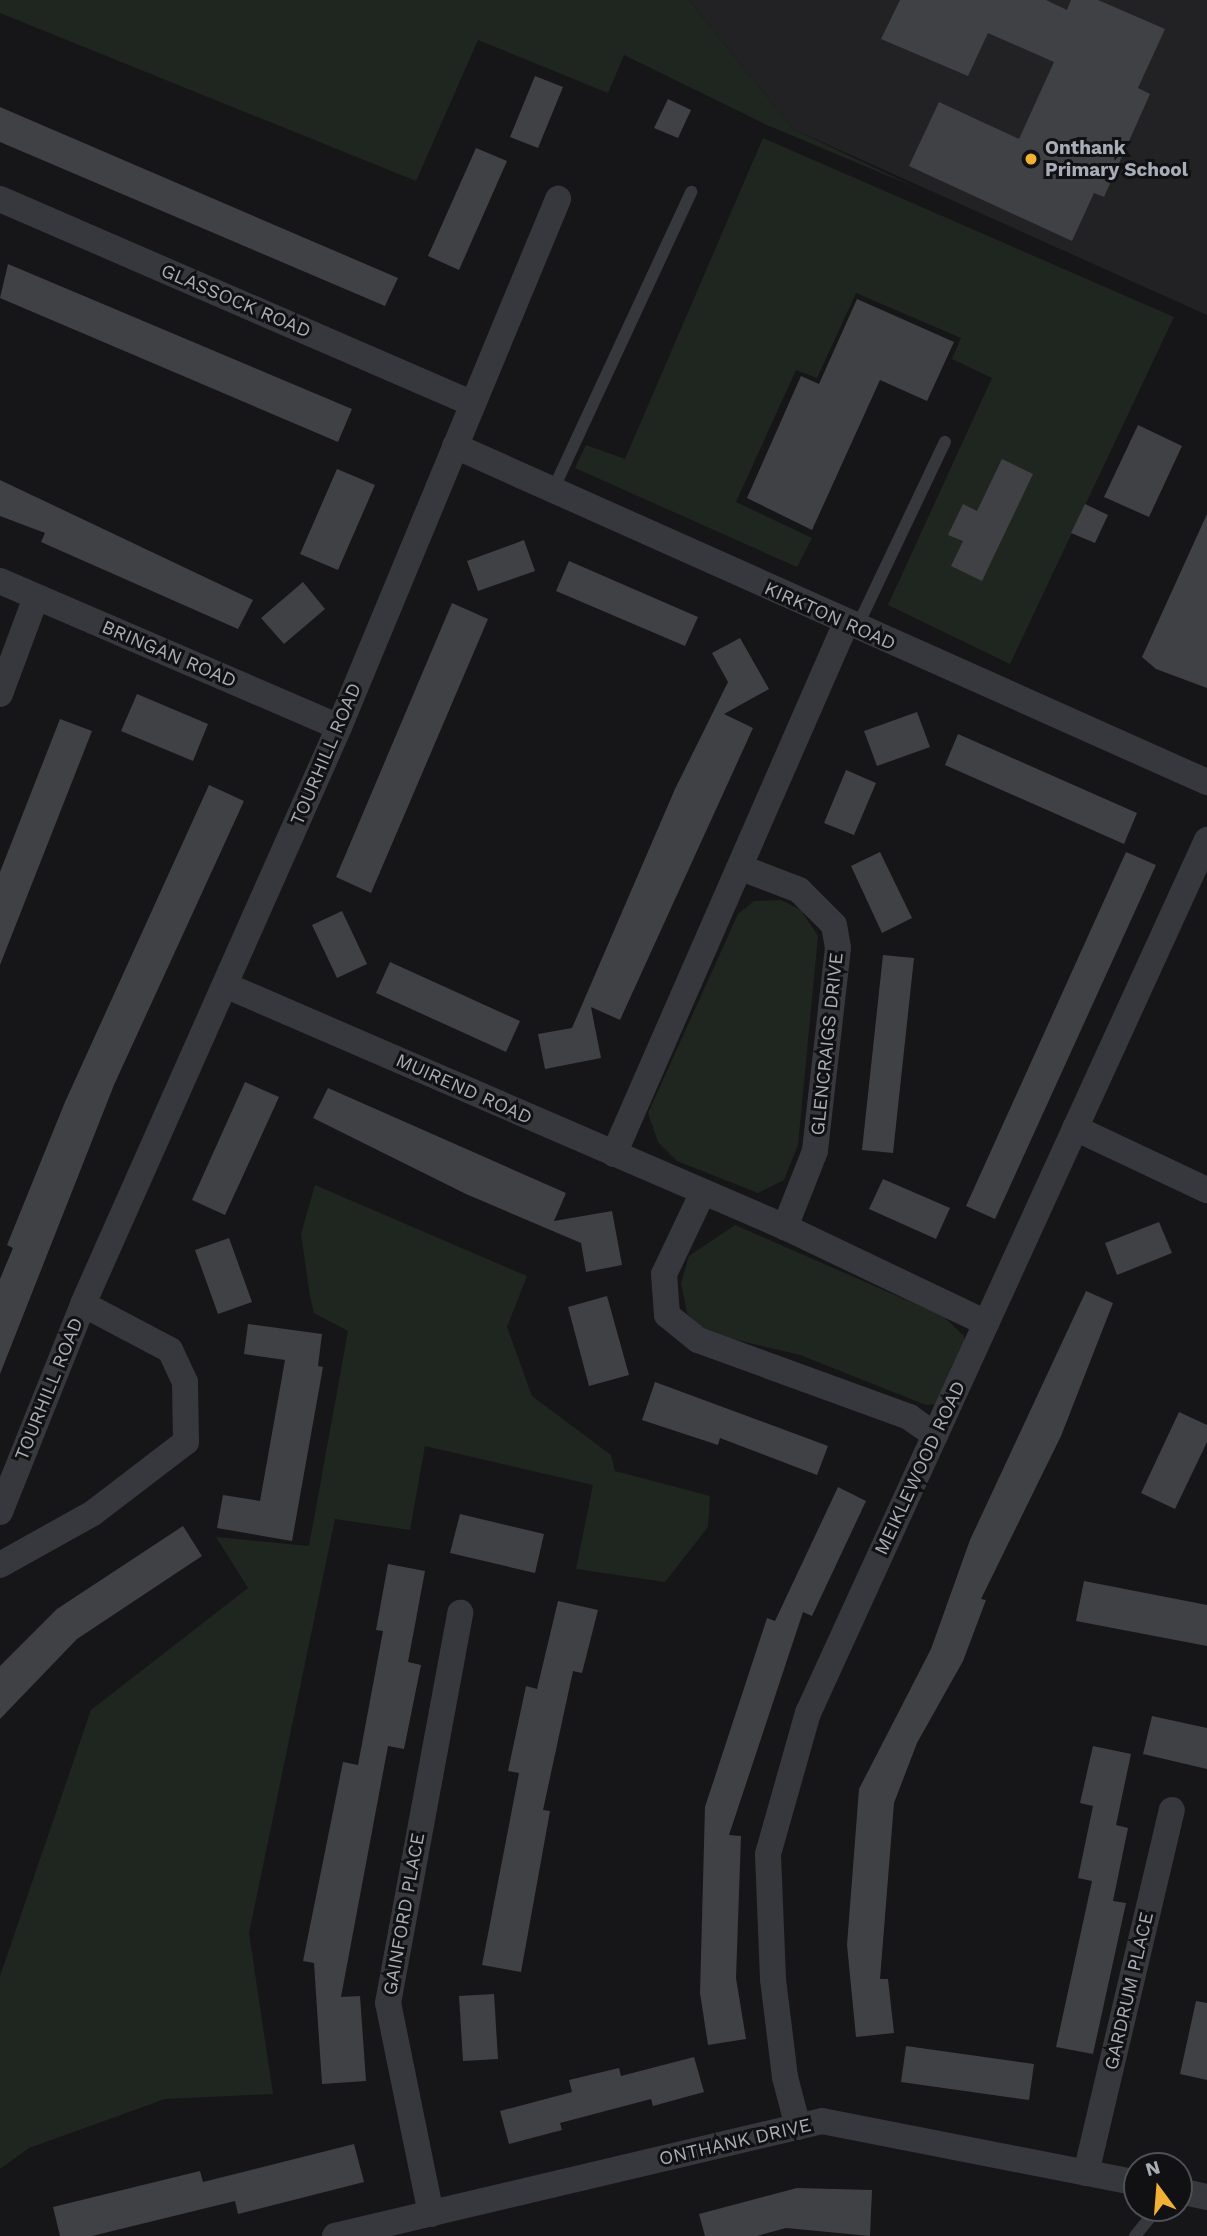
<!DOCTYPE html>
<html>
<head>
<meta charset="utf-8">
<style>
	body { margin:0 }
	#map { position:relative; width:1207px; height:2236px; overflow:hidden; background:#161618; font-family:"Work Sans",sans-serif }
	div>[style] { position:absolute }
	.built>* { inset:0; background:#222225 }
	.green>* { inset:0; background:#1e261f }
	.building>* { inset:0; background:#404145 }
	.service>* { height:12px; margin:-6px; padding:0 6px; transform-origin:6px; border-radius:6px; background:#37383d }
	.minor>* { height:26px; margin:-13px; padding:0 13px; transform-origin:13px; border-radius:13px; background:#37383d }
	.dots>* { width:19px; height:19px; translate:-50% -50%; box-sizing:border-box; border:4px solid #111113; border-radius:50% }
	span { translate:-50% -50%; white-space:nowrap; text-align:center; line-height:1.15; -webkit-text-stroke:6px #111113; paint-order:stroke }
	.poi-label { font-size:19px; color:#a8adb8; font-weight:700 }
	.left { translate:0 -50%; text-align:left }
	.street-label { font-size:19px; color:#a8adb8 }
	.north { position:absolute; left:1123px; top:2152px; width:70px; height:70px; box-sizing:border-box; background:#111113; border:2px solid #4d4f55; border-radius:50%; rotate:344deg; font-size:19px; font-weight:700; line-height:28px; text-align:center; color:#a8adb8 }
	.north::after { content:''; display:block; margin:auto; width:24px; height:32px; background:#f2b134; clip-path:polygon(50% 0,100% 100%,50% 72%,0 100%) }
</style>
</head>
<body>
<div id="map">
	<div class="built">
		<div style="clip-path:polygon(689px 0,1207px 0,1207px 315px,793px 129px)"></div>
	</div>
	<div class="green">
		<div style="clip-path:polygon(0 0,689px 0,793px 129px,917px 188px,767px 125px,624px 55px,608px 93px,478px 40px,416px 181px,0 13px)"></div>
		<div style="clip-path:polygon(763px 138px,1174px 317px,1010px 664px,888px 605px,992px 378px,952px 359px,961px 338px,856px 293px,817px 378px,796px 370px,736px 502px,812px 538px,797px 567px,575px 468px,586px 445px,625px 459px)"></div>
		<div style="clip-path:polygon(781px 900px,801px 910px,818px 936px,798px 1145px,784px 1180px,758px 1193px,677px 1161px,658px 1142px,648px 1113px,738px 914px,754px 901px)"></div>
		<div style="clip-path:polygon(315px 1185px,527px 1276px,507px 1327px,532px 1396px,611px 1455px,615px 1471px,710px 1496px,708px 1527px,665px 1582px,576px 1569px,593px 1485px,425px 1446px,410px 1530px,335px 1519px,249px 1933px,273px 2094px,165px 2099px,29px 2148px,0 2169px,0 1976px,91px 1710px,248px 1588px,216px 1537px,309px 1546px,348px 1331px,314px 1313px,310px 1296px,301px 1234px)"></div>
		<div style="clip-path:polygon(735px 1225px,943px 1316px,964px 1336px,965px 1356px,939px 1404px,926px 1405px,800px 1355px,703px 1332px,687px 1313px,681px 1283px,689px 1256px)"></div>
	</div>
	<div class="building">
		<div style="clip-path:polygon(900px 0,1046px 0,1067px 10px,1071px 0,1098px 0,1165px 29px,1138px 88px,1150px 94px,1104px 197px,1094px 193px,1072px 241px,909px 166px,939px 102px,1019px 139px,1054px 62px,988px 33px,968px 76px,881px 39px)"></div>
		<div style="clip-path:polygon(535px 76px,563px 87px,538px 148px,510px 137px)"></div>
		<div style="clip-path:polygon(668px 99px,691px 110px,678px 138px,654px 128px)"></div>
		<div style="clip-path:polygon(0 107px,398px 278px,385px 306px,0 142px)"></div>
		<div style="clip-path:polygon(476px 148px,507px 161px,459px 270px,428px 256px)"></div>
		<div style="clip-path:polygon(8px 264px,352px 409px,338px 442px,0 298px)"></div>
		<div style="clip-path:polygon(857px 299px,954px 342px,927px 401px,880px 380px,812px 530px,747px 498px,801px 376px,819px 384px)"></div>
		<div style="clip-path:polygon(1138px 425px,1182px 446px,1149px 517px,1104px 497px)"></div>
		<div style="clip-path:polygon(1002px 459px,1033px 474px,982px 581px,951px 566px,963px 541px,948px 535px,963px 504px,977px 511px)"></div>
		<div style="clip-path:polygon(337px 469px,375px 485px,338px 570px,300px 554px)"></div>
		<div style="clip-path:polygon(0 480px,253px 600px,238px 629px,41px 542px,45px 533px,0 516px)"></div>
		<div style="clip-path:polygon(1085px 504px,1108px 515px,1095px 543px,1071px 533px)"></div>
		<div style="clip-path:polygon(1207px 514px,1207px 688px,1156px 669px,1142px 657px)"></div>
		<div style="clip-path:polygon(524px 540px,535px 571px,478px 591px,467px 561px)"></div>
		<div style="clip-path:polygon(569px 561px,698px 617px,685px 646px,556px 591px)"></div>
		<div style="clip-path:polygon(303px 582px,325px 609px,284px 644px,261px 618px)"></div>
		<div style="clip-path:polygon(452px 603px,488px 619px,371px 893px,336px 877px)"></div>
		<div style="clip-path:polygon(740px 638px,769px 689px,724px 714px,753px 728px,620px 1020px,591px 1007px,601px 1058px,545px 1069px,538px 1034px,572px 1028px,675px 789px,728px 682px,712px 653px)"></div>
		<div style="clip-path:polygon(137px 694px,208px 724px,193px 761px,121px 731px)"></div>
		<div style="clip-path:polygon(917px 712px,930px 747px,877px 766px,864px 731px)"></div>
		<div style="clip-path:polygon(60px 719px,92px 731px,0 965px,0 872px)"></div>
		<div style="clip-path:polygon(958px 734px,1137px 813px,1124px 844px,945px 765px)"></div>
		<div style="clip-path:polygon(846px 770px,876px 783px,854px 835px,824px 823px)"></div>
		<div style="clip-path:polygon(209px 785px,244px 801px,114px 1085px,0 1374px,0 1279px,13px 1248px,7px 1245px,65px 1102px)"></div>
		<div style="clip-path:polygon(880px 852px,912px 918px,882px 933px,851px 866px)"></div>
		<div style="clip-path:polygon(1126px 852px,1156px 865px,995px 1219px,966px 1206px)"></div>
		<div style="clip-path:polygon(342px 911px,367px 964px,337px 978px,312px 925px)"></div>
		<div style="clip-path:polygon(883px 955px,914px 958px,893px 1153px,862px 1150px)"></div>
		<div style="clip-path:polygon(390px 962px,520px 1021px,506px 1052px,376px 993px)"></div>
		<div style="clip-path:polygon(245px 1082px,279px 1097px,225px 1215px,192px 1200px)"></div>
		<div style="clip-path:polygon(328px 1088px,566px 1193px,554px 1221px,612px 1211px,622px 1265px,586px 1272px,581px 1243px,466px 1194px,313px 1118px)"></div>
		<div style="clip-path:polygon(883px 1179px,950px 1208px,936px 1239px,869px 1209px)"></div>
		<div style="clip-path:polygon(1159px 1222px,1172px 1253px,1117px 1275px,1105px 1243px)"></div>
		<div style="clip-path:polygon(229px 1238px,252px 1302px,218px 1314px,195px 1250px)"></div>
		<div style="clip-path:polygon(1086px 1291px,1113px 1303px,1061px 1436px,981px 1599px,986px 1600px,963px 1661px,917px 1743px,894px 1803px,880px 1979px,888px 1979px,894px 2033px,856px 2037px,847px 1945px,859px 1789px,931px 1649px,970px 1540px)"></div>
		<div style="clip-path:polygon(607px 1296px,629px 1375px,589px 1386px,568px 1307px)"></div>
		<div style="clip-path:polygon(248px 1324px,322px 1334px,318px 1366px,323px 1367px,292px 1541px,217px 1528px,223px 1495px,260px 1501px,285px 1360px,244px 1354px)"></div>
		<div style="clip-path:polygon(655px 1382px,828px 1446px,817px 1475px,720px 1438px,718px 1445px,642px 1420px)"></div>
		<div style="clip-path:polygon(1179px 1412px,1207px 1425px,1207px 1442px,1175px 1509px,1141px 1493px)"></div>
		<div style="clip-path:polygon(838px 1487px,866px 1501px,812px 1616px,803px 1612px,729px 1835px,741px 1836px,736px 1978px,746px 2039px,708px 2045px,700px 1993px,705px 1807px,767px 1618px,775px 1621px)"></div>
		<div style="clip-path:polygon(460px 1514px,544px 1534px,535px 1573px,450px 1553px)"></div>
		<div style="clip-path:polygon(183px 1526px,202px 1556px,77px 1639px,0 1719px,0 1666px,57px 1609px)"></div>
		<div style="clip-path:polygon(388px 1564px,425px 1571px,408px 1662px,421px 1665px,404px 1749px,388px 1746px,341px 1997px,360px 1996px,366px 2081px,322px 2084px,314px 1963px,303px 1961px,343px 1762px,358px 1765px,383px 1631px,376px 1630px)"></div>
		<div style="clip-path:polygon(1084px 1581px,1207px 1605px,1207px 1646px,1076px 1621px)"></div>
		<div style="clip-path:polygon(558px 1601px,598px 1610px,582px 1673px,573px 1671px,543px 1810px,550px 1811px,521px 1972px,482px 1965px,519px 1773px,508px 1771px,526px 1686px,537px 1689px)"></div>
		<div style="clip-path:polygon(1152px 1716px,1207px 1728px,1207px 1769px,1143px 1754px)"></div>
		<div style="clip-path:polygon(1093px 1746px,1131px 1754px,1116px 1825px,1128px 1828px,1113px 1901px,1126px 1903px,1093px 2054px,1056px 2047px,1092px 1881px,1078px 1878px,1093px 1806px,1080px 1803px)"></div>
		<div style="clip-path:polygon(494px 1994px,498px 2059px,463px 2061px,459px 1996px)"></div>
		<div style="clip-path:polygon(1196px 2001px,1207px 2003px,1207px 2080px,1180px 2074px)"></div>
		<div style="clip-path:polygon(906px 2046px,1034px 2064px,1029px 2100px,901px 2082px)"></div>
		<div style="clip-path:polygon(694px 2057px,704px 2092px,653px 2106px,651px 2099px,560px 2123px,562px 2130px,509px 2144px,500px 2111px,572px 2092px,569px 2080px,619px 2068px,621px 2076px)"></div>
		<div style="clip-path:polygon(354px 2144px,364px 2182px,238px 2214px,235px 2201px,92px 2236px,60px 2236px,53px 2207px,200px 2171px,203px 2182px)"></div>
		<div style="clip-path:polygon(797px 2188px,872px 2190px,870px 2236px,786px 2228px,757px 2236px,705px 2236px,699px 2214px)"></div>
	</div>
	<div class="service">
		<div style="left:552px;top:492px;width:331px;rotate:-65.1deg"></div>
		<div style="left:857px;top:627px;width:205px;rotate:-64.6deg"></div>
		<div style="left:1135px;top:2236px;width:36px;rotate:-51deg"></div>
	</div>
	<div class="minor">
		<div style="left:0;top:199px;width:513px;rotate:23.42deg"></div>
		<div style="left:455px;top:446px;width:824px;rotate:24.08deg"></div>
		<div style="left:0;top:581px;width:369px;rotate:23.3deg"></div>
		<div style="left:0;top:694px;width:103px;rotate:-69.6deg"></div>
		<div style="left:742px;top:868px;width:61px;rotate:21.1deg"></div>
		<div style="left:799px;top:890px;width:49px;rotate:45deg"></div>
		<div style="left:834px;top:925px;width:23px;rotate:80deg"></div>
		<div style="left:838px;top:948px;width:204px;rotate:96.5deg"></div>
		<div style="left:815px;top:1151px;width:82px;rotate:111.5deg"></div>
		<div style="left:225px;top:985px;width:610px;rotate:23.37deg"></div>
		<div style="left:785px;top:1227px;width:223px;rotate:25.5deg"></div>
		<div style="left:1075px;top:1128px;width:146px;rotate:25.2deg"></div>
		<div style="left:614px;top:1154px;width:579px;rotate:-66.4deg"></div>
		<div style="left:703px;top:1192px;width:91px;rotate:115.4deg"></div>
		<div style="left:664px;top:1274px;width:41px;rotate:85.8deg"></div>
		<div style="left:667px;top:1315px;width:40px;rotate:39deg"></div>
		<div style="left:698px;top:1340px;width:225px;rotate:20deg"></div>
		<div style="left:909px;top:1417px;width:32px;rotate:35deg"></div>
		<div style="left:0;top:1512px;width:224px;rotate:-68.2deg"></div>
		<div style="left:83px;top:1304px;width:631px;rotate:-66.07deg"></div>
		<div style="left:339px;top:727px;width:572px;rotate:-67.47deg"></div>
		<div style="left:0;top:1565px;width:107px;rotate:-29.2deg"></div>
		<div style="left:93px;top:1513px;width:117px;rotate:-37.4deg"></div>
		<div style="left:186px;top:1442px;width:60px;rotate:-91deg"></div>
		<div style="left:185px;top:1382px;width:35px;rotate:-115deg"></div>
		<div style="left:170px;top:1350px;width:98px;rotate:-152.1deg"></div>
		<div style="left:798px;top:2127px;width:52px;rotate:-104.6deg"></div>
		<div style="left:785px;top:2077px;width:99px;rotate:-97deg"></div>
		<div style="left:773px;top:1979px;width:125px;rotate:-92.3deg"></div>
		<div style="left:768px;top:1854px;width:147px;rotate:-74.2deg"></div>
		<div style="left:808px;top:1713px;width:960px;rotate:-65.44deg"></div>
		<div style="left:1086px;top:2173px;width:373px;rotate:-76.7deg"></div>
		<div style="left:1179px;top:2191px;width:29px;rotate:12deg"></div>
		<div style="left:431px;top:2214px;width:215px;rotate:-101.5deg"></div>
		<div style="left:388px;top:2003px;width:397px;rotate:-79.5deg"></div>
		<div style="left:335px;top:2236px;width:500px;rotate:-13.29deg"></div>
		<div style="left:822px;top:2121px;width:321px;rotate:11.1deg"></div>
	</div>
	<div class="dots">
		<div style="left:1031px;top:159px;background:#f2b134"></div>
	</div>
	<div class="poi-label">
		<span class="left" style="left:1045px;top:159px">Onthank<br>Primary School</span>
	</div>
	<div class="street-label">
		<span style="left:236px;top:301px;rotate:23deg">GLASSOCK ROAD</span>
		<span style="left:830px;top:616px;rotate:24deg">KIRKTON ROAD</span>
		<span style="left:169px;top:654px;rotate:23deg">BRINGAN ROAD</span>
		<span style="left:326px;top:754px;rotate:-67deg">TOURHILL ROAD</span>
		<span style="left:827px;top:1044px;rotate:-84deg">GLENCRAIGS DRIVE</span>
		<span style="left:464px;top:1089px;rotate:24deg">MUIREND ROAD</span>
		<span style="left:49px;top:1389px;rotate:-68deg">TOURHILL ROAD</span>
		<span style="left:920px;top:1468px;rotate:-65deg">MEIKLEWOOD ROAD</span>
		<span style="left:404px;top:1914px;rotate:-80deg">GAINFORD PLACE</span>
		<span style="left:1129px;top:1991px;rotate:-77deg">GARDRUM PLACE</span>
		<span style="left:735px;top:2142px;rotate:-13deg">ONTHANK DRIVE</span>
	</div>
	<div class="north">N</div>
</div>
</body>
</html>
